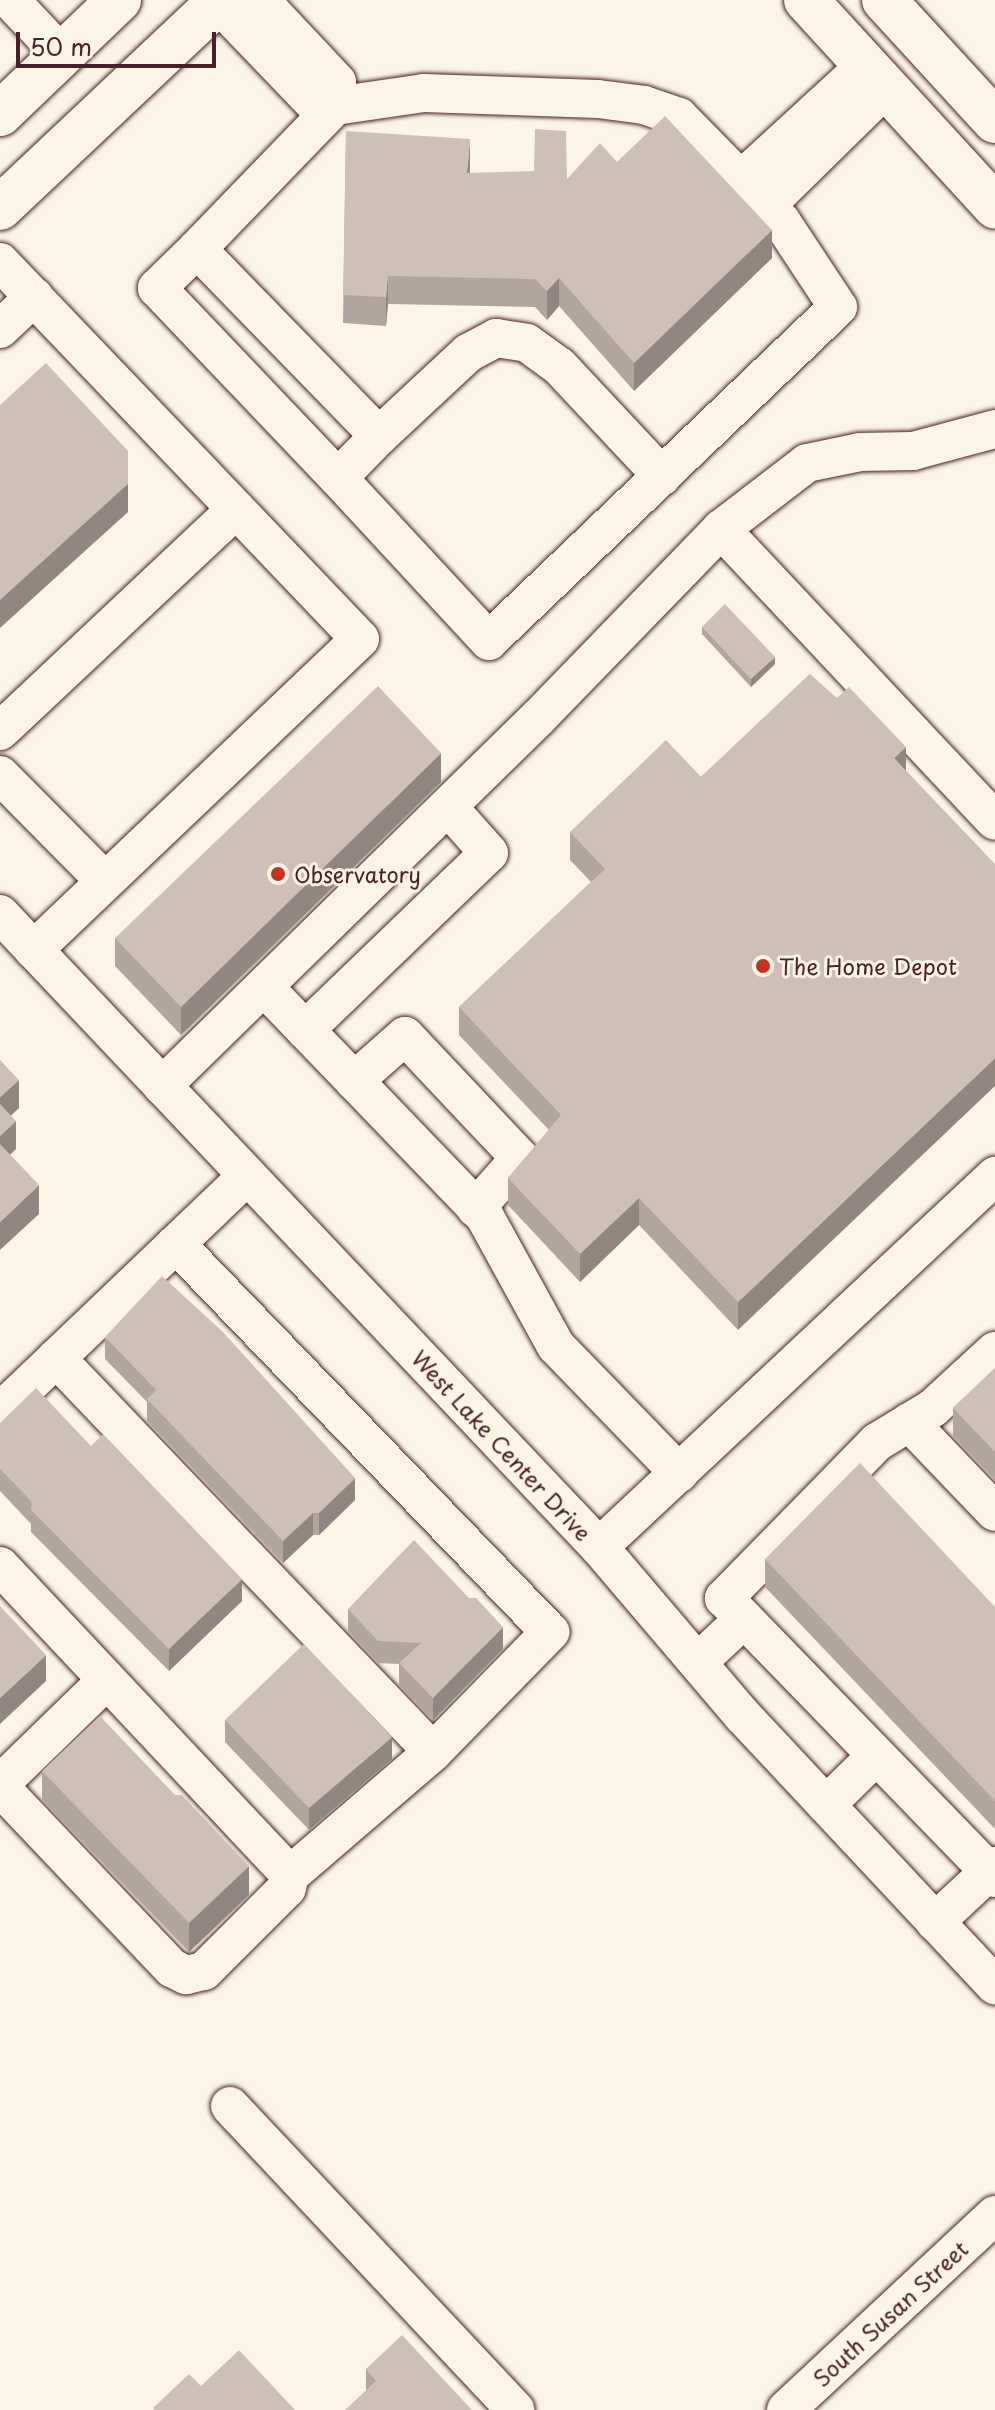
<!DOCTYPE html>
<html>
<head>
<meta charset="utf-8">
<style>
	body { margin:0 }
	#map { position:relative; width:995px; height:2410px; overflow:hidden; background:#fcf5e5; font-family:"Playpen Sans",sans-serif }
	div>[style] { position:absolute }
	.roads { filter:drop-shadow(0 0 2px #4a1f2b) drop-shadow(0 0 2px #4a1f2b) }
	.minor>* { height:38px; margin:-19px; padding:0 19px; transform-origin:19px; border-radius:19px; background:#fcf5e5 }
	.major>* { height:44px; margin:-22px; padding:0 22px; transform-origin:22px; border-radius:22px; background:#fcf5e5 }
	.wall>* { inset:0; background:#b2a59d }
	.shaded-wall>* { inset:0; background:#918680 }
	.building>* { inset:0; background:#cfc0b7 }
	.dots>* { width:22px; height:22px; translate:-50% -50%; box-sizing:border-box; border:4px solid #fcf5e5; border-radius:50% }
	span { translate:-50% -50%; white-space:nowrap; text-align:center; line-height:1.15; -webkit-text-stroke:6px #fcf5e5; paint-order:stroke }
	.poi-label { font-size:22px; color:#4a1f2b }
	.left { translate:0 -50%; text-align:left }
	.street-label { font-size:22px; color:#4a1f2b }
	.scale { position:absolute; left:16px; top:32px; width:200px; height:36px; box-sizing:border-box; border:4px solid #4a1f2b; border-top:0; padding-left:10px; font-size:24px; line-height:28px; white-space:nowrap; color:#4a1f2b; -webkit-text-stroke:6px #fcf5e5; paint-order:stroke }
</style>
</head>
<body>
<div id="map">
	<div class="roads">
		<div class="minor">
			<div style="left:10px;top:0;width:74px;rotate:46.6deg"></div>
			<div style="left:218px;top:3px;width:140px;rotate:46.2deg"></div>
			<div style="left:315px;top:104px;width:20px;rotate:6deg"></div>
			<div style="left:335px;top:106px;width:90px;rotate:-8.3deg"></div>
			<div style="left:424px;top:93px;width:174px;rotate:2deg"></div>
			<div style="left:598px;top:99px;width:46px;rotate:7.4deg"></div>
			<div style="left:644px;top:105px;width:37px;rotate:19deg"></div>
			<div style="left:679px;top:117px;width:146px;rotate:45.6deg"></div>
			<div style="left:781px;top:221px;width:103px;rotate:56.5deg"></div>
			<div style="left:838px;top:307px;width:483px;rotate:136.3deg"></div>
			<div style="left:489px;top:641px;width:222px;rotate:-132.8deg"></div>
			<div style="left:338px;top:478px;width:59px;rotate:-45.7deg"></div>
			<div style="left:379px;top:436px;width:261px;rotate:-134.2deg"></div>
			<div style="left:197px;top:249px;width:199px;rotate:-46deg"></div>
			<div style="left:335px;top:106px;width:24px;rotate:-85deg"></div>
			<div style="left:337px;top:82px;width:112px;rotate:-133.2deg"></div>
			<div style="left:753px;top:192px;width:25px;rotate:5deg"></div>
			<div style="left:778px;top:194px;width:153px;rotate:-44.5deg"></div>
			<div style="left:753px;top:192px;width:24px;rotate:-88deg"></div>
			<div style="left:754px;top:168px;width:152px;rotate:-42.6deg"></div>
			<div style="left:197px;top:249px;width:56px;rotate:135.7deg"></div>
			<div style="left:157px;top:288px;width:262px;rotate:46.4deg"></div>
			<div style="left:0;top:262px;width:521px;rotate:46.32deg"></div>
			<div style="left:360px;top:639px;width:451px;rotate:136.4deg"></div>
			<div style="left:0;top:329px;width:47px;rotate:-43.3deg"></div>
			<div style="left:379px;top:436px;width:122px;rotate:-43deg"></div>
			<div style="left:468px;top:353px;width:32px;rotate:-28deg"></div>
			<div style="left:496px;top:338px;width:31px;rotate:9deg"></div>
			<div style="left:527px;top:343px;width:39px;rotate:36deg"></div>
			<div style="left:559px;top:366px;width:151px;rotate:46.9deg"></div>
			<div style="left:721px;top:529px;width:400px;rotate:46.8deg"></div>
			<div style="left:0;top:731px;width:324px;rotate:-43.2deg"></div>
			<div style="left:0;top:775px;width:149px;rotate:45.3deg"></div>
			<div style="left:0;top:914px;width:871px;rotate:46.58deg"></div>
			<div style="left:599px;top:1547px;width:222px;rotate:49.6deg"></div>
			<div style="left:743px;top:1716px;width:369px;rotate:46.9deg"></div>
			<div style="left:264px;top:987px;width:319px;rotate:46.1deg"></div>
			<div style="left:485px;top:1217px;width:147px;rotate:61.2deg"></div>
			<div style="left:556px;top:1346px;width:177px;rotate:45.9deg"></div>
			<div style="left:305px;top:1030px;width:255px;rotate:-43.9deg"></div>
			<div style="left:489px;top:853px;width:62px;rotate:-131.7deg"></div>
			<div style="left:354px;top:1081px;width:68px;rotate:-41.4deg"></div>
			<div style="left:405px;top:1036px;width:168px;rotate:46.7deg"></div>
			<div style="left:520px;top:1158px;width:67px;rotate:131.3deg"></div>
			<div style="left:162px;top:1086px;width:528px;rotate:-44.39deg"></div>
			<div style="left:539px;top:717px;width:262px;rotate:-45.9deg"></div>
			<div style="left:721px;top:529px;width:108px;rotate:-37.5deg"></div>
			<div style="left:807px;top:463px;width:54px;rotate:-11.7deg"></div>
			<div style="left:860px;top:452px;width:53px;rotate:-1.1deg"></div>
			<div style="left:913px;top:451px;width:85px;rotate:-15deg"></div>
			<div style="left:995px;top:1351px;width:84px;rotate:137.4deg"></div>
			<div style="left:933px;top:1408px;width:66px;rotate:148.7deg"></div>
			<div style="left:877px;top:1442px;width:219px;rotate:134.4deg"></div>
			<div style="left:724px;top:1598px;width:390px;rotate:45.9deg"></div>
			<div style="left:56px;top:1358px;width:545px;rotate:46.26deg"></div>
			<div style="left:0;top:1412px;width:342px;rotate:-43.7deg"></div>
			<div style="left:909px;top:1422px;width:124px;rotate:46.3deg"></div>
			<div style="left:599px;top:1547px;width:543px;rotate:-43.13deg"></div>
			<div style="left:0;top:1566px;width:424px;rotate:46.8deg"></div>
			<div style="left:698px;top:1662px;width:63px;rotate:-43.1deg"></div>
			<div style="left:0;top:1784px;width:149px;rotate:-44.2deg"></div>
			<div style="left:0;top:1787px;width:250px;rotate:46.5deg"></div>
			<div style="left:172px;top:1968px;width:16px;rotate:27deg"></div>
			<div style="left:186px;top:1975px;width:18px;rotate:-13deg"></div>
			<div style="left:204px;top:1971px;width:117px;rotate:-45deg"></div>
			<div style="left:287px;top:1888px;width:13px;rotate:-77deg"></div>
			<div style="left:290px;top:1875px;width:189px;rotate:-40.7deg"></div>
			<div style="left:433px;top:1752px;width:168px;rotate:-45.7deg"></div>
			<div style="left:550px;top:1632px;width:539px;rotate:-133.95deg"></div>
			<div style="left:826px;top:1805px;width:70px;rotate:-44.4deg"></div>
			<div style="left:935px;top:1922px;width:82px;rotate:-43deg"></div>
			<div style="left:230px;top:2106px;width:417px;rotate:46.8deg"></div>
			<div style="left:786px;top:2410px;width:286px;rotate:-43deg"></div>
		</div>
		<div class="major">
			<div style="left:806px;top:0;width:280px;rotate:47.5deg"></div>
			<div style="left:884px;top:0;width:164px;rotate:47.5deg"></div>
			<div style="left:0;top:114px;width:165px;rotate:-43.8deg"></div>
			<div style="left:0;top:208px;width:303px;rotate:-43.3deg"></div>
		</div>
	</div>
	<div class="wall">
		<div style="clip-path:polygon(346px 131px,470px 167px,470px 173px,567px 179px,617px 162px,772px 258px,634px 391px,559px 306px,547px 320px,535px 307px,388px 304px,386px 326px,343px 323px)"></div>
		<div style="clip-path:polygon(702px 627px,775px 664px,751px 687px,702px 634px)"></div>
		<div style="clip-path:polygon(810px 674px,738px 1330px,639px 1225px,580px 1282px,508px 1205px,508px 1178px,549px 1130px,459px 1035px,459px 1007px,591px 882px,570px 860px,570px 832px,701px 777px)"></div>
		<div style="clip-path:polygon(441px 782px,181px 1035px,115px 966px,115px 938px)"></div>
		<div style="clip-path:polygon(105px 1337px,355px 1500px,319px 1535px,313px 1535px,283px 1563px,147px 1421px,147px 1402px,105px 1359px)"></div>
		<div style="clip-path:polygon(995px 1368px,995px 1480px,953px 1436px,953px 1408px)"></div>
		<div style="clip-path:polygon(0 1423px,242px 1601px,169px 1671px,31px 1532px,31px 1524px,0 1491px)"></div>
		<div style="clip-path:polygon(765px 1559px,995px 1607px,995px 1829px,765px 1587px)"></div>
		<div style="clip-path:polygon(348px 1609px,503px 1649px,433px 1720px,399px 1685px,399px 1664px,378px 1663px,348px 1631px)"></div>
		<div style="clip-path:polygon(225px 1720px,392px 1759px,309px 1830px,225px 1742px)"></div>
		<div style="clip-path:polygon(42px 1771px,249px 1895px,189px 1952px,42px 1800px)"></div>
		<div style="clip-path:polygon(366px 2369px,472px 2410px,366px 2391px)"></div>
	</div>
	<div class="shaded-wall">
		<div style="clip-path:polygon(470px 139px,470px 167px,467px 202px,467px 173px)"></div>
		<div style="clip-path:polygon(772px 230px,772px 258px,634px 391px,634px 363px)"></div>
		<div style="clip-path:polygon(388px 276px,388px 304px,386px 326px,386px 297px)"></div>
		<div style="clip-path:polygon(559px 278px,559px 306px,547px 320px,547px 291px)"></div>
		<div style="clip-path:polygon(128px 451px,128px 512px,0 628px,0 600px)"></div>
		<div style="clip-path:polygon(775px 657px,775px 664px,751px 687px,751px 679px)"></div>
		<div style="clip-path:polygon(906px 747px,906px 775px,894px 758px)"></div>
		<div style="clip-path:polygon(441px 753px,441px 782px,181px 1035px,181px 1007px)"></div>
		<div style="clip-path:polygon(995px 1058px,995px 1086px,738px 1330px,738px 1302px)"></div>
		<div style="clip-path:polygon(19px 1080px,19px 1108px,0 1126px,0 1097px)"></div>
		<div style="clip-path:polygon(16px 1121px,16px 1149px,0 1165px,0 1136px)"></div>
		<div style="clip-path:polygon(39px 1185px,39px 1214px,0 1250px,0 1222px)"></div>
		<div style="clip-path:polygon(639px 1198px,639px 1225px,580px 1282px,580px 1254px)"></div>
		<div style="clip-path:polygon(355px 1478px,355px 1500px,319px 1535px,319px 1513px)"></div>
		<div style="clip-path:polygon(313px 1513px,313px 1535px,283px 1563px,283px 1541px)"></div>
		<div style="clip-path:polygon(242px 1579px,242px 1601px,169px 1671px,169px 1649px)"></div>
		<div style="clip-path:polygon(503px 1627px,503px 1649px,433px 1720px,433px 1698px)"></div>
		<div style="clip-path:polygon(46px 1655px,46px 1681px,0 1724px,0 1698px)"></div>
		<div style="clip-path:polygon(392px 1737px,392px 1759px,309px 1830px,309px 1808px)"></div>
		<div style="clip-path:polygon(249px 1866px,249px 1895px,189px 1952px,189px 1923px)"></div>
	</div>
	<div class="building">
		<div style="clip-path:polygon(665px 116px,772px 230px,634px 363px,559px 278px,547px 291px,535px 279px,388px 276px,386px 297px,343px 295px,346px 131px,470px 139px,467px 173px,534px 171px,535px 129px,566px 131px,567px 179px,600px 143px,617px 162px)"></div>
		<div style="clip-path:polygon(46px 363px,128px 451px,128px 484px,0 600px,0 405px)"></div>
		<div style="clip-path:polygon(725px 604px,775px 657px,751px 679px,702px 627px)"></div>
		<div style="clip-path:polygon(810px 674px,837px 698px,849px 687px,906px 747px,894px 758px,995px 864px,995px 1058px,738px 1302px,639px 1198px,580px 1254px,508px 1178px,561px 1115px,459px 1007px,605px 869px,570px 832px,666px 740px,701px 777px)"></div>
		<div style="clip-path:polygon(378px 686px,441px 753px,181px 1007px,115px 938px)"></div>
		<div style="clip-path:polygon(0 1060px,19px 1080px,0 1097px)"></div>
		<div style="clip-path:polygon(0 1104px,16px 1121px,0 1136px)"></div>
		<div style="clip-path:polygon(0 1144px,39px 1185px,0 1222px)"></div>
		<div style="clip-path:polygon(162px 1276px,223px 1332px,355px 1478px,319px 1513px,313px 1513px,283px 1541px,147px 1399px,156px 1390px,105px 1337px)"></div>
		<div style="clip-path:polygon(995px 1368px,995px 1452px,953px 1408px)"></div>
		<div style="clip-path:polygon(36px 1388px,91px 1446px,103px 1434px,242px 1579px,169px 1649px,31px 1510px,32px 1502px,0 1469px,0 1423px)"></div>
		<div style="clip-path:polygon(860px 1463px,995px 1607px,995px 1801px,765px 1559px)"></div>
		<div style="clip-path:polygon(414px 1540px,469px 1598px,476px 1598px,503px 1627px,433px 1698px,399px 1663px,421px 1643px,378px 1641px,348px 1609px)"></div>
		<div style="clip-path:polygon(0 1606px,46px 1655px,0 1698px)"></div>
		<div style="clip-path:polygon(304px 1644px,392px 1737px,309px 1808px,225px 1720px)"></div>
		<div style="clip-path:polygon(100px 1716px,175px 1795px,182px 1795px,249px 1866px,189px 1923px,42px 1771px)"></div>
		<div style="clip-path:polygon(402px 2335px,472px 2410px,345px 2410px,376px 2381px,366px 2369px)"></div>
		<div style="clip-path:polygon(239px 2350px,295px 2410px,154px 2410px,153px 2408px,189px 2374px,201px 2386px)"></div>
	</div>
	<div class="dots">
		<div style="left:278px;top:874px;background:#c8321e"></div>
		<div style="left:763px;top:966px;background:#c8321e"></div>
	</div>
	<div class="poi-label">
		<span class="left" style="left:294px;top:874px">Observatory</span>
		<span class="left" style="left:779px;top:966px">The Home Depot</span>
	</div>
	<div class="street-label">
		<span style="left:502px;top:1445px;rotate:47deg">West Lake Center Drive</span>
		<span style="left:890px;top:2313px;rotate:-43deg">South Susan Street</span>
	</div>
	<div class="scale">50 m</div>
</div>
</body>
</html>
